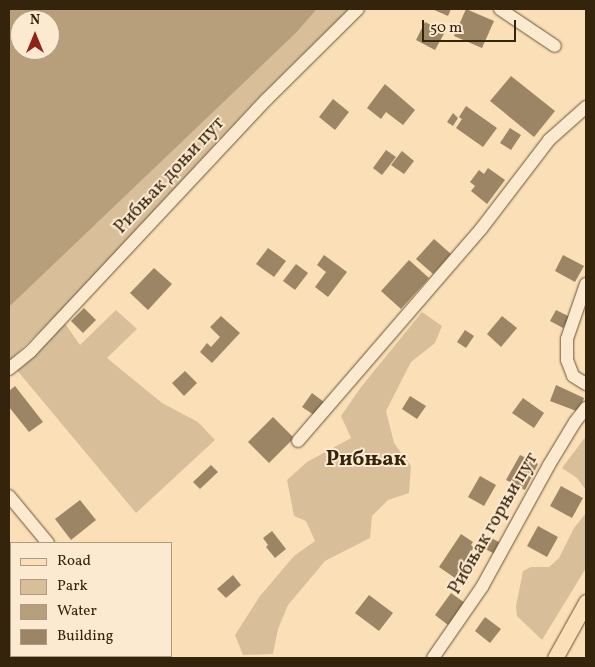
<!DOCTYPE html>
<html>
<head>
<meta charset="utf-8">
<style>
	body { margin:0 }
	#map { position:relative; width:595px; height:667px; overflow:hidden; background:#fbdfb6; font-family:Vollkorn,serif }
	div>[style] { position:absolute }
	.green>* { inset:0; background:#d9bf99 }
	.water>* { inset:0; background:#b89f7c }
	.building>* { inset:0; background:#9c8564 }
	.roads { filter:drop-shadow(0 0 1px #665336) drop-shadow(0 0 1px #665336) }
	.minor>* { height:12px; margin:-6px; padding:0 6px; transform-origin:6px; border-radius:6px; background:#fcead0 }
	.major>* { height:15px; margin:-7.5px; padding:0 7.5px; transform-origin:7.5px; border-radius:7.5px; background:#fbdfb6 }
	span { translate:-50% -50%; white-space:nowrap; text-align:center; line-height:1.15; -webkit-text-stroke:4px #fcead0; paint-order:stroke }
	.street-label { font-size:19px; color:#35240c }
	.quarter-label { font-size:21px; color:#35240c; font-weight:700 }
	.frame { position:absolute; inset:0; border:10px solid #35240c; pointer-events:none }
	.legend { position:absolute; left:10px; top:542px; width:162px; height:115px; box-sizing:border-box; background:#fcead0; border:1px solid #ac9b82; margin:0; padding:6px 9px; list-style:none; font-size:15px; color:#35240c }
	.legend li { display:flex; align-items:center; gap:10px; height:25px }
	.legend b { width:25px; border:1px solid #ac9b82 }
	.north { position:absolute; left:10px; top:10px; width:50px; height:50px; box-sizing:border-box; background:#fcead0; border:1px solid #ac9b82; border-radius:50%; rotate:0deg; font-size:14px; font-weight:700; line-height:20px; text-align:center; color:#35240c }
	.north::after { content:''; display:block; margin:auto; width:18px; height:22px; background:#8f2418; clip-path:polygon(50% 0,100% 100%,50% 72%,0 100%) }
	.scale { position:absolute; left:422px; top:20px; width:94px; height:22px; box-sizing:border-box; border:2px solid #35240c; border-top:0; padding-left:6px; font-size:15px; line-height:18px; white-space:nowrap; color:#35240c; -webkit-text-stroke:4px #fcead0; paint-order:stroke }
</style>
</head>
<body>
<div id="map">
	<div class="green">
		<div style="clip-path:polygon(317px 9px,349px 9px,259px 97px,63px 309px,9px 361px,9px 307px,297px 32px)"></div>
		<div style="clip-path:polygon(116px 310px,137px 329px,107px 358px,162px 403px,198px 422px,215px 440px,136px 513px,16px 369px,64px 322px,80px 345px)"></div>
		<div style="clip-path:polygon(422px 312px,442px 326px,435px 343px,411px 362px,386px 411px,394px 443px,411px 466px,409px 493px,388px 500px,372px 516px,370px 538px,325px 561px,288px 605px,278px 629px,273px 654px,243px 655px,235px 635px,260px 596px,294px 556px,315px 541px,306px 521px,294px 516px,287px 480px,307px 462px,351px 438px,341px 416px,361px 387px)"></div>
		<div style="clip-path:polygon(586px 436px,586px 490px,577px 478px,562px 468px)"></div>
		<div style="clip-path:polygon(586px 513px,586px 568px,542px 640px,517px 616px,516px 606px,523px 571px,531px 567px,549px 567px,559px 558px,574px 528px)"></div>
	</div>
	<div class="water">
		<div style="clip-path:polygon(evenodd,9px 9px,317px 9px,297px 32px,9px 307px,9px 9px,20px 20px,50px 20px,50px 50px,20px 50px,20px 20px)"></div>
	</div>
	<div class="building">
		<div style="clip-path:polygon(432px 9px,451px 9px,448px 16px)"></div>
		<div style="clip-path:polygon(466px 9px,494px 21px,482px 48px,454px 36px)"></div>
		<div style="clip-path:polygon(425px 22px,445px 32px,435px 50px,416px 40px)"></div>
		<div style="clip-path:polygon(511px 76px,555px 111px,534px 137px,490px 101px)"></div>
		<div style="clip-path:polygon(385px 84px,415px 110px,403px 125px,386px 112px,381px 119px,367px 108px)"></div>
		<div style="clip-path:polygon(333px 99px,349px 112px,335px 130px,319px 117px)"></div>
		<div style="clip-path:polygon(466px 106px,497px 128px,483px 147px,456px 128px,462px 119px,459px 117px)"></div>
		<div style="clip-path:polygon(453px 113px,458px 118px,453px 126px,447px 122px)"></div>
		<div style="clip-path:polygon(510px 128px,521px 135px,511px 150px,500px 143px)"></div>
		<div style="clip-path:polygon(386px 150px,396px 157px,382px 175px,373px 168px)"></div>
		<div style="clip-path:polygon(402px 151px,414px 161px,404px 174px,391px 165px)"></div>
		<div style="clip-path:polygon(488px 168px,505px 180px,487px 204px,471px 191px,475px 186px,470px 182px,479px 170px,484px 174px)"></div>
		<div style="clip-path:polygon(434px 239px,451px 254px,433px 274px,416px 259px)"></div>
		<div style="clip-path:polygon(268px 248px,286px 261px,274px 277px,256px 264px)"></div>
		<div style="clip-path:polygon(324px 255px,347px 272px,328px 297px,315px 287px,326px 272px,317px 265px)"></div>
		<div style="clip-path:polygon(563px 255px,584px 266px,575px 282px,555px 271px)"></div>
		<div style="clip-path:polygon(409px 260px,429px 278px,401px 309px,381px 291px)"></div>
		<div style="clip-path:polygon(296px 264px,308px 273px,295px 290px,283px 281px)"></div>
		<div style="clip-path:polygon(154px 268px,172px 284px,148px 310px,130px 293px)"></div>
		<div style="clip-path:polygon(84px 308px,96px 320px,83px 333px,71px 321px)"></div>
		<div style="clip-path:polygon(556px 310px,570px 317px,563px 328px,550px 321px)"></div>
		<div style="clip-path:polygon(221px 316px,240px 333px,212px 363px,200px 352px,207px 343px,211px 347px,220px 337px,210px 327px)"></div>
		<div style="clip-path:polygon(502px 316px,517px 328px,501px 347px,487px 334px)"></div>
		<div style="clip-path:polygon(465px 330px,474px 336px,466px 348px,457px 342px)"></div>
		<div style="clip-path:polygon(185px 371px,197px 383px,184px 396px,172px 383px)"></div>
		<div style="clip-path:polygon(556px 385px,584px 398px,579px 412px,550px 401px)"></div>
		<div style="clip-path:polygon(15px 386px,43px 422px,29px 432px,9px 407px,9px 391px)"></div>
		<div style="clip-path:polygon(312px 393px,324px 402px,314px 415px,302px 407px)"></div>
		<div style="clip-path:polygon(410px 396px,426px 406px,417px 419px,402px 409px)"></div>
		<div style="clip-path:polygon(523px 398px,544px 413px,534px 428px,512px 413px)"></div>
		<div style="clip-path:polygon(273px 417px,294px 438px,269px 463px,248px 442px)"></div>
		<div style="clip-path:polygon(520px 455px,538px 464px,525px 490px,506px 480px)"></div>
		<div style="clip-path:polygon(211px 465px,218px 472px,200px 489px,193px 482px)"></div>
		<div style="clip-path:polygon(480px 476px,496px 485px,484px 506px,468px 497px)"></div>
		<div style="clip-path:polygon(561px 486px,583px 498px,572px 518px,550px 506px)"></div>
		<div style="clip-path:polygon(80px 500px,96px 520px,71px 540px,55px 519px)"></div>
		<div style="clip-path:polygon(538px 526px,558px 537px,547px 557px,527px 546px)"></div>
		<div style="clip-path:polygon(272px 531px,286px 549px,275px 558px,266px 547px,268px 545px,263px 538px)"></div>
		<div style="clip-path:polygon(461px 534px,473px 542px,471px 545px,474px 548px,468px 555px,475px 560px,466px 573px,461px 569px,455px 578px,439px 567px)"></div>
		<div style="clip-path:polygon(487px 536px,501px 543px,495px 554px,481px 547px)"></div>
		<div style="clip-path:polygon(233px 575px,241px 585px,226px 598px,217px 589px)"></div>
		<div style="clip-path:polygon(9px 586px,11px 589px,11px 637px,9px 639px)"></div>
		<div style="clip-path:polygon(451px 593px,465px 603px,448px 625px,435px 615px)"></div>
		<div style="clip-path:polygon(369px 595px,393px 613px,379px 631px,355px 613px)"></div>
		<div style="clip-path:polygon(485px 617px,501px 629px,490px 643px,475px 631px)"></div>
	</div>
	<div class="roads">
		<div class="minor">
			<div style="left:500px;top:9px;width:66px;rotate:33.9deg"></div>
			<div style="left:586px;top:284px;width:58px;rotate:109.1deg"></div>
			<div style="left:567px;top:339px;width:21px;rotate:90deg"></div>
			<div style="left:567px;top:360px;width:17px;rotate:69deg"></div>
			<div style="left:573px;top:376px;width:15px;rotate:32deg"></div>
			<div style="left:9px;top:369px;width:28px;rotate:-39deg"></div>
			<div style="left:31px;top:351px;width:345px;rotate:-46.9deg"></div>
			<div style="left:267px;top:99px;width:128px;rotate:-44.7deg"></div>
			<div style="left:298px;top:441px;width:280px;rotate:-49.2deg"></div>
			<div style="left:481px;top:229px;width:112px;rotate:-52.6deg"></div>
			<div style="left:549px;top:140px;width:50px;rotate:-41.7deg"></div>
			<div style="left:9px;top:496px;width:61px;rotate:50.3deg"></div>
			<div style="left:433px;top:658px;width:86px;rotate:-55.4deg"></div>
			<div style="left:482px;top:587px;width:139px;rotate:-61.2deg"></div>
			<div style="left:549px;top:465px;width:50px;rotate:-58.8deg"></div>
			<div style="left:575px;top:422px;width:18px;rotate:-52deg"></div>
		</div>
		<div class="major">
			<div style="left:555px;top:658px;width:64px;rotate:-61deg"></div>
		</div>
	</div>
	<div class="street-label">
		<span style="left:170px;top:176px;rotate:-47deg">Рибњак доњи пут</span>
		<span style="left:494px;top:524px;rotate:-60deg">Рибњак горњи пут</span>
	</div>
	<div class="quarter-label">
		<span style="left:366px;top:460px">Рибњак</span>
	</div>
	<div class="frame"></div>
	<ul class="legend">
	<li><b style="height:6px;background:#fbdfb6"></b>Road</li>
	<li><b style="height:14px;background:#d9bf99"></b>Park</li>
	<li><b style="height:14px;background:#b89f7c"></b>Water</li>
	<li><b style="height:14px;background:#9c8564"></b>Building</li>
	</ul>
	<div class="north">N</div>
	<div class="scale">50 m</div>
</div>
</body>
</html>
